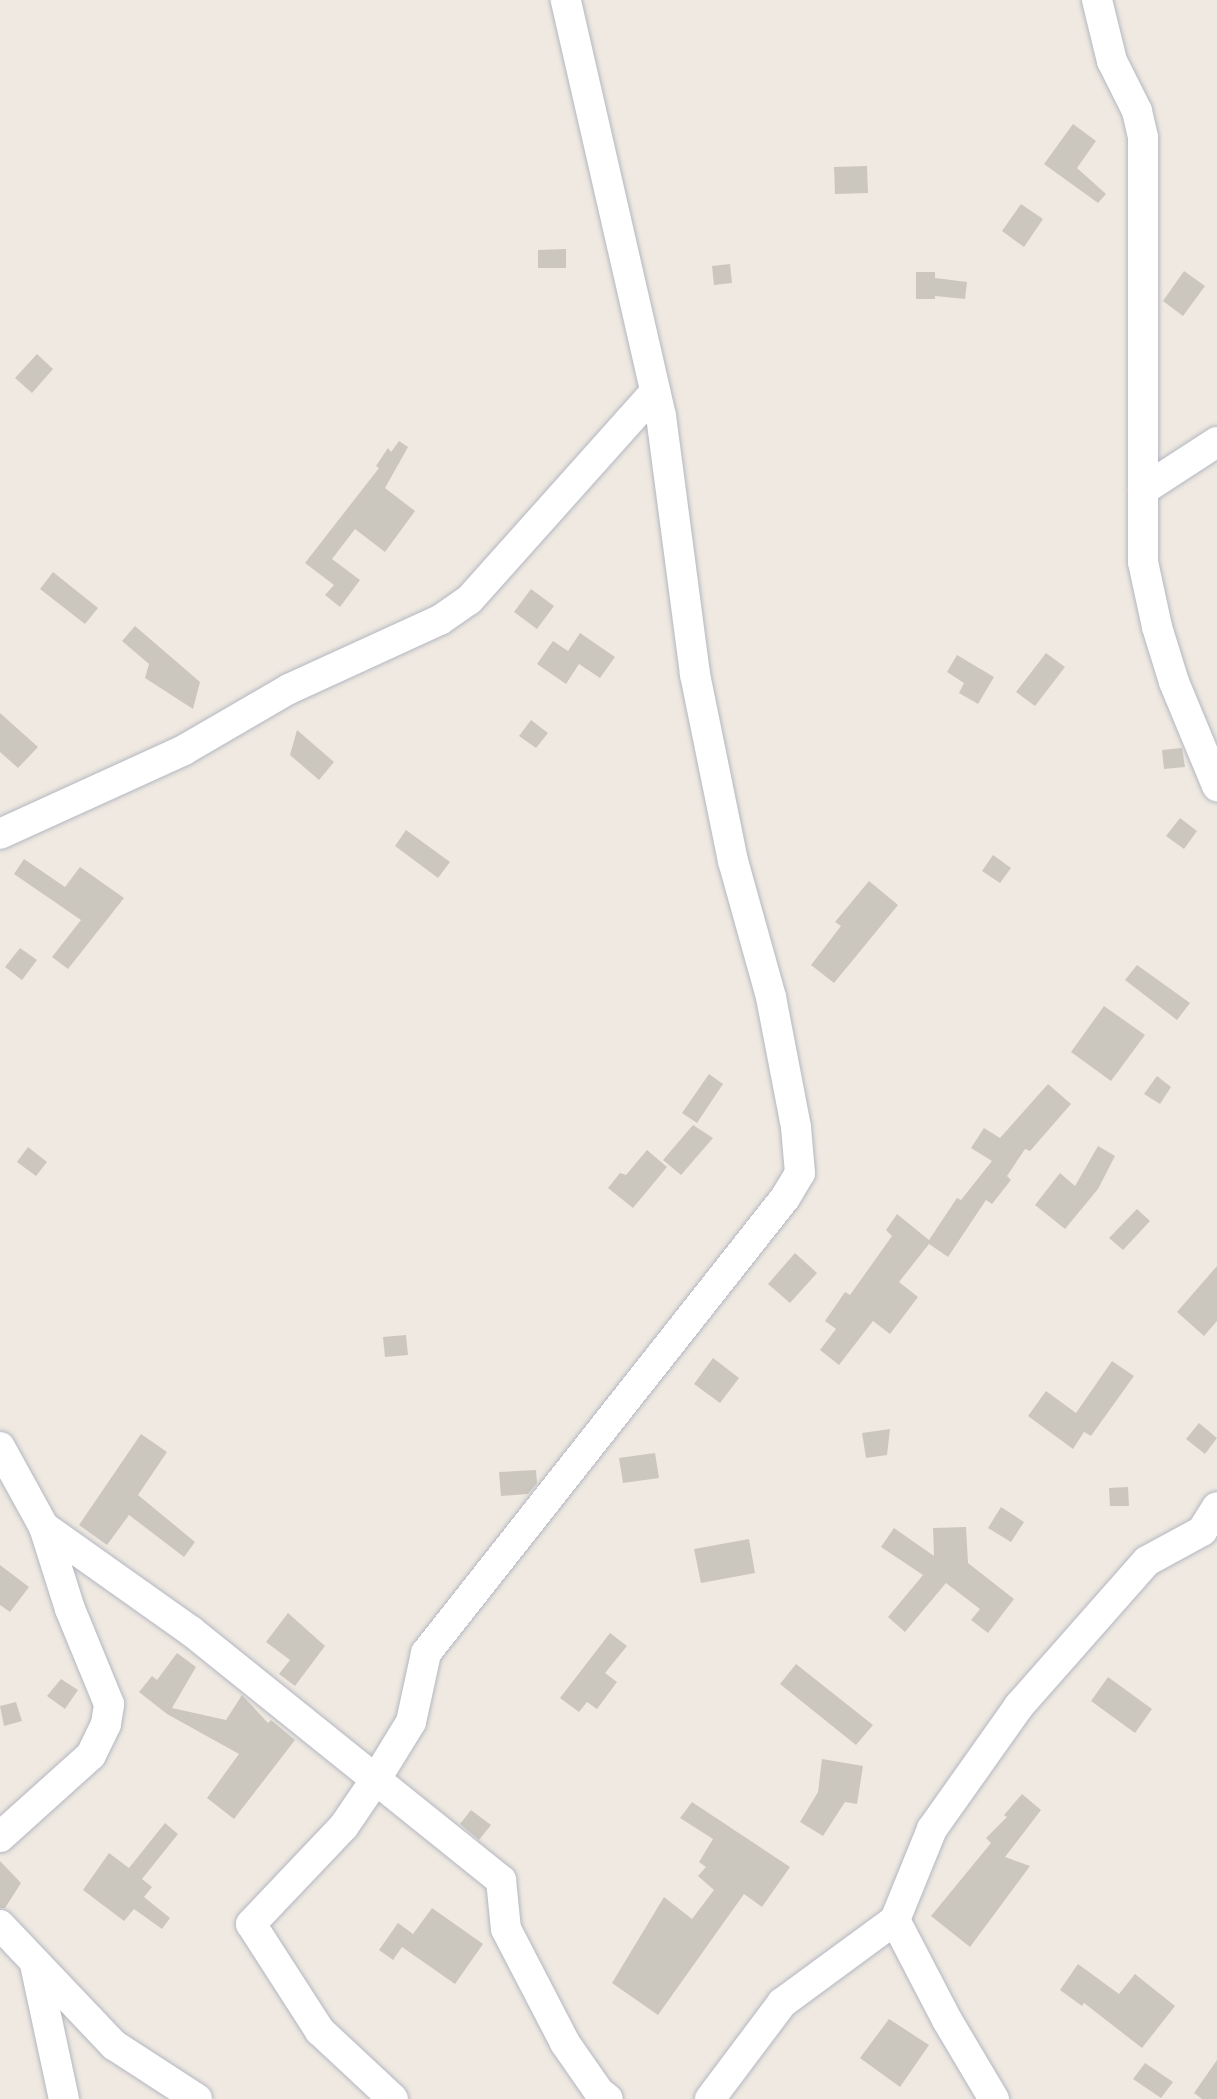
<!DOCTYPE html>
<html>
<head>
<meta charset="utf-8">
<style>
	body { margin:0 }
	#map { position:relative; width:1217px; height:2099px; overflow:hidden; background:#efe9e1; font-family:"DM Sans",sans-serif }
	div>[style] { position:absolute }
	.building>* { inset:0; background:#cbc7bf }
	.roads { filter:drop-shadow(0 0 2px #b4b7c1) drop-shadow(0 0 2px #b4b7c1) }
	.minor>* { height:30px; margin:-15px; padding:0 15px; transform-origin:15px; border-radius:15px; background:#fff }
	span { translate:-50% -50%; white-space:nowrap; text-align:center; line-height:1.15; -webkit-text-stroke:6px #fff; paint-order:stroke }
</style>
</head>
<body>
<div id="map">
	<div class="building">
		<div style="clip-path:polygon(1073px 124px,1096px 141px,1077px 168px,1106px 194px,1098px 203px,1044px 164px)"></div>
		<div style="clip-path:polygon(867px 166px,868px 193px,835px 194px,834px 167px)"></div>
		<div style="clip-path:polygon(1021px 204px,1043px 219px,1024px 247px,1002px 231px)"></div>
		<div style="clip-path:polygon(566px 249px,566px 268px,538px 268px,538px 250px)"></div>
		<div style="clip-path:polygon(730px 264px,732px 283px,714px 285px,712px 266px)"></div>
		<div style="clip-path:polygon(1184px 271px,1205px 286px,1183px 316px,1163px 301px)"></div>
		<div style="clip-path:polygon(916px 272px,935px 272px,935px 278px,967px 282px,965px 299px,935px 296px,935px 299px,916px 299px)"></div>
		<div style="clip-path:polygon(37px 354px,53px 369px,32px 393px,15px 378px)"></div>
		<div style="clip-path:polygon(399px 441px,408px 447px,385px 488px,415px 511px,385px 552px,355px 529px,332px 559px,360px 580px,340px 607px,325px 595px,334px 585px,305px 563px,379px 468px,376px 466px,388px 448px,391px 452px)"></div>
		<div style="clip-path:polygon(53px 572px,98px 608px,85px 624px,40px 589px)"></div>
		<div style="clip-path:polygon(531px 589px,554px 606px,537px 629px,514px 612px)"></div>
		<div style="clip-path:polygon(135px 626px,200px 682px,193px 709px,145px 678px,149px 664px,122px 641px)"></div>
		<div style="clip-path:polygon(580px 633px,615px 657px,600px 678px,579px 664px,566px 684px,537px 664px,553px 641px,568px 651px)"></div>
		<div style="clip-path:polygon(1046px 653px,1065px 667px,1035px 706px,1016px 692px)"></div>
		<div style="clip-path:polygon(957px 655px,994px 677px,978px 704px,959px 693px,964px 683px,947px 672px)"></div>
		<div style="clip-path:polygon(0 713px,38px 747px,18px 768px,0 752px)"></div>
		<div style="clip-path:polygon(531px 720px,548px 733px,536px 748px,519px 736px)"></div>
		<div style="clip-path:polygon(297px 730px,334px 762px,319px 780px,290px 755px)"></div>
		<div style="clip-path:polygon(1182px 748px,1185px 767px,1164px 769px,1162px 750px)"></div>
		<div style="clip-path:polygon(1180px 818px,1197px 831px,1184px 849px,1166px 836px)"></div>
		<div style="clip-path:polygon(406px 830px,450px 862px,438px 878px,395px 846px)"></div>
		<div style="clip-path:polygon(993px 855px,1011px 868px,1000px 883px,982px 871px)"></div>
		<div style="clip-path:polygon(24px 859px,65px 887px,80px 867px,124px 898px,68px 969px,52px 957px,81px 920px,14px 874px)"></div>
		<div style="clip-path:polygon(869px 881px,898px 905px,834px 983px,811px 965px,841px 926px,835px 922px)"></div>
		<div style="clip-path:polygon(20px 948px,37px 960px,22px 980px,5px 967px)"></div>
		<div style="clip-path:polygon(1137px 965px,1190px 1003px,1177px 1020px,1125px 980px)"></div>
		<div style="clip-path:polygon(1104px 1006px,1145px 1035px,1111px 1081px,1071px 1052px)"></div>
		<div style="clip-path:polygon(709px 1074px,723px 1084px,697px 1123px,682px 1113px)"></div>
		<div style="clip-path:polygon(1157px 1076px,1171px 1087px,1160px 1104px,1144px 1094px)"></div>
		<div style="clip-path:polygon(1048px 1084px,1071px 1104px,1030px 1151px,1025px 1149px,1007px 1176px,1011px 1180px,992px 1204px,986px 1200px,948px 1257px,929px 1244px,899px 1282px,918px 1297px,890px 1334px,873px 1321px,839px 1365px,820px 1350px,836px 1329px,825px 1321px,845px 1292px,850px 1295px,892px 1236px,886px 1230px,897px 1214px,929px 1240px,957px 1198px,961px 1200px,992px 1161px,971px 1148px,984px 1128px,1000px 1138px)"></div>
		<div style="clip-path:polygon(693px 1125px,713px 1138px,681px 1175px,663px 1160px)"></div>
		<div style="clip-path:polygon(1098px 1146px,1115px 1156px,1098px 1189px,1065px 1229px,1035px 1205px,1060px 1173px,1075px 1186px)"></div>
		<div style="clip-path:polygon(28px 1147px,47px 1162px,36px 1176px,17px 1162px)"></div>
		<div style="clip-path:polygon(647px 1150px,667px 1167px,633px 1208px,608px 1188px,620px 1173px,626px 1175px)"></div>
		<div style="clip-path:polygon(1137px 1209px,1150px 1221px,1123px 1250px,1109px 1238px)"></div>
		<div style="clip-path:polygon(795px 1253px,817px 1273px,790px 1303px,768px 1284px)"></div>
		<div style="clip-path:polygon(1217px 1266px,1217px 1321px,1204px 1336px,1177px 1312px)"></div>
		<div style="clip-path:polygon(406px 1335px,408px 1355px,385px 1357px,383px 1337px)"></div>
		<div style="clip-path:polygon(713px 1358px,739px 1378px,720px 1403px,694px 1384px)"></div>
		<div style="clip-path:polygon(1112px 1361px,1134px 1376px,1091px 1436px,1084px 1432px,1073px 1449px,1028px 1416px,1046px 1391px,1076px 1413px)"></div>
		<div style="clip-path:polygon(1199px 1423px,1217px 1438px,1205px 1454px,1186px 1439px)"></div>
		<div style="clip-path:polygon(890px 1429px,887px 1455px,866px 1458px,862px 1433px)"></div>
		<div style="clip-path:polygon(141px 1434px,167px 1452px,138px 1495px,195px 1542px,184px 1557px,129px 1515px,107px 1545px,79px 1525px)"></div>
		<div style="clip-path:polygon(655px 1453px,659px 1478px,623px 1483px,619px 1458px)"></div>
		<div style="clip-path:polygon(536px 1470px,537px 1483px,528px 1494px,501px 1496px,499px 1472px)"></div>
		<div style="clip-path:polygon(1128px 1487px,1129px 1506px,1110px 1506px,1109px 1488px)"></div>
		<div style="clip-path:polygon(1001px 1507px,1024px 1522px,1011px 1542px,988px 1528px)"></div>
		<div style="clip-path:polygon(966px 1527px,968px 1563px,1014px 1599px,988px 1633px,971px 1620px,980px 1609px,946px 1583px,905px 1632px,888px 1617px,923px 1575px,881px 1547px,894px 1528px,934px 1556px,933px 1528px)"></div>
		<div style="clip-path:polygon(749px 1539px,755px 1573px,701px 1583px,694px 1549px)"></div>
		<div style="clip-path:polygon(0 1565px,29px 1587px,10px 1612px,0 1605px)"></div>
		<div style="clip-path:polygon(288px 1613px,325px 1646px,295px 1686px,279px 1674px,290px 1660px,266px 1642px)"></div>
		<div style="clip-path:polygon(610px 1633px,627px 1646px,605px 1673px,617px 1682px,597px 1709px,587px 1702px,579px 1712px,560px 1698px)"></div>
		<div style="clip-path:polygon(177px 1653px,196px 1667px,172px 1708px,226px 1720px,242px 1695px,268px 1723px,271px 1720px,295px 1740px,234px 1819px,207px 1798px,239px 1754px,167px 1714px,139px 1692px,152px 1676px,157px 1680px)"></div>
		<div style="clip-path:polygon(796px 1664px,873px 1725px,856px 1745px,780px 1684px)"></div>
		<div style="clip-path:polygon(1108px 1677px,1152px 1709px,1135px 1733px,1091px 1701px)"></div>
		<div style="clip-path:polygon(61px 1679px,78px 1690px,65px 1709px,47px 1696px)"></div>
		<div style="clip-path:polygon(16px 1702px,22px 1721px,4px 1726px,0 1706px)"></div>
		<div style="clip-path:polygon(822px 1759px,863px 1766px,857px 1804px,845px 1802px,823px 1836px,800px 1822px,818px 1792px)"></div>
		<div style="clip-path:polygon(1022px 1794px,1041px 1810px,1005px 1857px,1030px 1866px,970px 1947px,931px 1916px,991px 1843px,986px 1838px,1007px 1817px,1004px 1815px)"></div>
		<div style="clip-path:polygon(692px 1802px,790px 1867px,762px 1907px,744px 1894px,658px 2015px,612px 1983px,664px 1897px,692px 1919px,714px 1890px,698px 1876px,706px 1867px,699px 1862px,713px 1839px,680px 1818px)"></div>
		<div style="clip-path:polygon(471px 1810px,491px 1825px,479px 1840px,460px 1824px)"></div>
		<div style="clip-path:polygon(165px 1823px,178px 1834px,142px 1879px,152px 1887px,144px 1897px,170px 1918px,162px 1929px,134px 1909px,124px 1921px,83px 1890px,109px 1853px,129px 1868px)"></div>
		<div style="clip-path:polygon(0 1861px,21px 1883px,5px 1908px,0 1908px)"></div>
		<div style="clip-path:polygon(432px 1908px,483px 1944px,455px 1984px,402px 1947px,393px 1960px,379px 1950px,398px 1923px,413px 1934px)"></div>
		<div style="clip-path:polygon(1078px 1964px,1119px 1994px,1135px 1974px,1175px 2006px,1142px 2048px,1084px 2003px,1082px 2006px,1060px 1990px)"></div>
		<div style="clip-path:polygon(889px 2019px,929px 2045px,900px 2087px,860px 2058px)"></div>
		<div style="clip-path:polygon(1217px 2060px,1217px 2099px,1202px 2099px,1194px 2093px)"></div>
		<div style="clip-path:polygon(1145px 2063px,1173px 2082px,1161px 2098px,1133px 2079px)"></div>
	</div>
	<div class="roads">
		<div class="minor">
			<div style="left:1097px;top:0;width:63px;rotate:76.2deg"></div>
			<div style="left:1112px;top:61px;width:56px;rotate:63.4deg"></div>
			<div style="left:1137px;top:111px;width:27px;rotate:77deg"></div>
			<div style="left:1143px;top:137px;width:425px;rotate:90deg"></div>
			<div style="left:1143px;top:562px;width:66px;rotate:77.8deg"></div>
			<div style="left:1157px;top:627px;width:58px;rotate:72.8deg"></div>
			<div style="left:1174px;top:682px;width:113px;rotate:67.5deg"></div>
			<div style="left:1143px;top:490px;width:88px;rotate:-33deg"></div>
			<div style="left:0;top:834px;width:202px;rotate:-24.5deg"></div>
			<div style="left:184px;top:750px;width:121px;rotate:-30.2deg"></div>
			<div style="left:289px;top:689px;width:166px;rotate:-24.6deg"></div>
			<div style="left:440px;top:620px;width:35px;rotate:-35deg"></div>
			<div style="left:469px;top:600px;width:279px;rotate:-48.2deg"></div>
			<div style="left:0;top:1447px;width:91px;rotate:61.2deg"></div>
			<div style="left:44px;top:1527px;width:180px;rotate:35.3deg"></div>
			<div style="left:191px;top:1631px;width:398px;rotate:38.8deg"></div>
			<div style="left:501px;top:1880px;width:49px;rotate:84.2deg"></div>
			<div style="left:506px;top:1929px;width:128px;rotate:62.6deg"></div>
			<div style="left:565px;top:2043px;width:60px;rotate:55.2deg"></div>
			<div style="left:599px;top:2092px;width:11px;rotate:38deg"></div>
			<div style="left:0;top:1837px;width:122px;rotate:-42deg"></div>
			<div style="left:91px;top:1755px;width:34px;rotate:-64deg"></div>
			<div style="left:106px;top:1724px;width:20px;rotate:-81deg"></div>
			<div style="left:109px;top:1704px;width:103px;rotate:-112.3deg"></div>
			<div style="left:70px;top:1609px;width:86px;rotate:-107.6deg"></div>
			<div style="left:895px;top:1920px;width:113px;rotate:62.5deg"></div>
			<div style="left:947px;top:2020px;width:92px;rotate:59.3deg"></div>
			<div style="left:0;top:1925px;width:166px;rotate:46.5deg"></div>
			<div style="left:114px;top:2045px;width:99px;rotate:33deg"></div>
			<div style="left:35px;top:1964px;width:138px;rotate:77.9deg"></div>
			<div style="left:393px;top:2099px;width:100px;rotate:-137deg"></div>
			<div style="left:320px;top:2031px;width:127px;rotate:-122.8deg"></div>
			<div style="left:251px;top:1924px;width:135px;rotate:-46.5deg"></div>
			<div style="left:344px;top:1826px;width:57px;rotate:-55.8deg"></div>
			<div style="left:376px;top:1779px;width:67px;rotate:-58.4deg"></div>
			<div style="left:411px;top:1722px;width:71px;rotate:-77.7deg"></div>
			<div style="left:426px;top:1653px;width:580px;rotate:-51.73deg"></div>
			<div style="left:785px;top:1198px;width:29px;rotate:-59deg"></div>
			<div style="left:800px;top:1173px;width:46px;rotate:-95deg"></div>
			<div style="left:796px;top:1127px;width:132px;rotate:-100.9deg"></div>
			<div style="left:771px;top:997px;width:141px;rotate:-105.6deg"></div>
			<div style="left:733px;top:861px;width:191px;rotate:-101.5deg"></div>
			<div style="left:695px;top:674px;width:260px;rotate:-97.5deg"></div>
			<div style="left:661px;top:416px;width:427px;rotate:-102.9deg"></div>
			<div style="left:710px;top:2099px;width:120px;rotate:-53.1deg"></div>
			<div style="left:782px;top:2003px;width:140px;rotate:-36.3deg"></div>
			<div style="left:895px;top:1920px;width:98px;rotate:-67.9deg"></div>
			<div style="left:932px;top:1829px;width:151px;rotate:-54.7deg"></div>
			<div style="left:1019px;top:1706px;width:193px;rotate:-48.6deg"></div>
			<div style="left:1147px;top:1561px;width:63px;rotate:-28.6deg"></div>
			<div style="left:1202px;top:1531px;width:28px;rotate:-58deg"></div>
		</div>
	</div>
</div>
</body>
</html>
